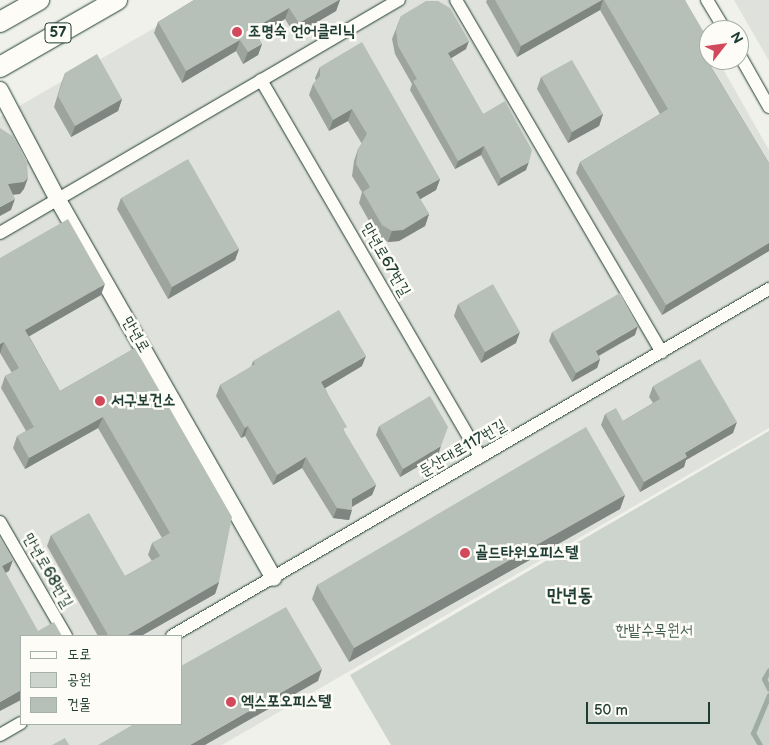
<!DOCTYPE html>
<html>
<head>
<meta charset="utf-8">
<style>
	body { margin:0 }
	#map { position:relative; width:769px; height:745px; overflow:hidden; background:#f0f1eb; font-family:"Balsamiq Sans","Poor Story",sans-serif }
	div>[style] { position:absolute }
	.built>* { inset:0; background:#dfe2dc }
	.green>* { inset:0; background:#cdd3cd }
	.stream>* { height:5px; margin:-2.5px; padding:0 2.5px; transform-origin:2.5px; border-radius:2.5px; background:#9faca4 }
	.roads { filter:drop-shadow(0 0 1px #1f3d34) drop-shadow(0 0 1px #1f3d34) }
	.minor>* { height:12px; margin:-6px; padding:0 6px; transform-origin:6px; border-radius:6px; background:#fdfcf7 }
	.tertiary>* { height:16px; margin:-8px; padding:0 8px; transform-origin:8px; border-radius:8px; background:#fdfcf7 }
	.primary>* { height:20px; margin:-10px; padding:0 10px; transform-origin:10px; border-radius:10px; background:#fdfcf7 }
	.wall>* { inset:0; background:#9da49e }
	.shaded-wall>* { inset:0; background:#7f8681 }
	.building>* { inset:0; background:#b6bfb8 }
	.dots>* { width:14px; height:14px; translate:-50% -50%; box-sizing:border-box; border:2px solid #fdfcf7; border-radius:50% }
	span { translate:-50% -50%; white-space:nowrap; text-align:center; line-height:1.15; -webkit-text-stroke:5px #fdfcf7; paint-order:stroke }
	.shield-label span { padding:1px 4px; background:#fdfcf7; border:1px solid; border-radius:4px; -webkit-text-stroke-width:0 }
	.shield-label { font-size:15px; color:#1f3d34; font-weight:700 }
	.poi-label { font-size:16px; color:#1f3d34; font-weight:700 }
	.left { translate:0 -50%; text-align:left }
	.street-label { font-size:16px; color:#1f3d34 }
	.park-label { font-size:16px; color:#425b53 }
	.quarter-label { font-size:19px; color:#1f3d34; font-weight:700 }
	.legend { position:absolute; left:20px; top:635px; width:162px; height:90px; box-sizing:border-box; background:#fdfcf7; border:1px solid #a4b0a9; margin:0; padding:6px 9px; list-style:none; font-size:15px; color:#1f3d34 }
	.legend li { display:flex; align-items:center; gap:10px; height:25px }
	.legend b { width:25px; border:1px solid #a4b0a9 }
	.north { position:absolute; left:699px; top:20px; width:50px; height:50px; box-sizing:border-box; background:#fdfcf7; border:1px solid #a4b0a9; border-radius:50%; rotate:60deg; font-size:14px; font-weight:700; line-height:20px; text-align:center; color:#1f3d34 }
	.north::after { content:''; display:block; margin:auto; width:18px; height:22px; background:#d1495b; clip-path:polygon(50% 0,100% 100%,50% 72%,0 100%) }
	.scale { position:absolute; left:586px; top:702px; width:124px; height:22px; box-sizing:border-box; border:2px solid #1f3d34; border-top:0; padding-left:6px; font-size:15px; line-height:18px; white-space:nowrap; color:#1f3d34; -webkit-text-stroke:4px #fdfcf7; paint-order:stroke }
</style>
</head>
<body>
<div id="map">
	<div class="built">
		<div style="clip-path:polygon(evenodd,203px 0,684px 0,709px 60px,718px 60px,769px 150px,769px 428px,222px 745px,0 745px,0 117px,203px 0,21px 636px,181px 636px,181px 724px,21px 724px,21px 636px)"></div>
		<div style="clip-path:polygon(734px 0,769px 0,769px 61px)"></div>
	</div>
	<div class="green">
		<div style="clip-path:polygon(769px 431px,769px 745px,391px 745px,350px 675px)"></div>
	</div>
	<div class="stream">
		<div style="left:769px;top:670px;width:10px;rotate:119deg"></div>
		<div style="left:764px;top:679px;width:11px;rotate:63deg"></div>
		<div style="left:760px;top:745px;width:14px;rotate:-120deg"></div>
		<div style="left:753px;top:733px;width:41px;rotate:-67.2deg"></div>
	</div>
	<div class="roads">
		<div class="minor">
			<div style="left:456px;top:0;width:408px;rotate:59.7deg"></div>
			<div style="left:707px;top:0;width:35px;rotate:59deg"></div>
			<div style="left:739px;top:54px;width:61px;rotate:60.5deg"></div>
			<div style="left:261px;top:80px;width:436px;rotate:59.8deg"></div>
			<div style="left:0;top:233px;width:462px;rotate:-30.3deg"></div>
			<div style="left:0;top:522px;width:132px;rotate:59.9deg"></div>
			<div style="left:172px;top:636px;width:691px;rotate:-30.17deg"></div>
			<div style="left:0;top:735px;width:24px;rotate:-30deg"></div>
		</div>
		<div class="tertiary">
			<div style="left:0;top:90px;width:124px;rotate:62.2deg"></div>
			<div style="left:58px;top:200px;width:435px;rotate:60.3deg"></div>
		</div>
		<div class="primary">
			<div style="left:0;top:22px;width:45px;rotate:-29.4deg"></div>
			<div style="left:0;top:67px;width:135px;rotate:-29.8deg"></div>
		</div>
	</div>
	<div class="wall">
		<div style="clip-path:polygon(194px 0,340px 0,336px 11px,295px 35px,285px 19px,257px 36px,262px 44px,258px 55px,243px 64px,236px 51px,182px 83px,154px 33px,158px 22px)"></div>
		<div style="clip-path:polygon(487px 0,685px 0,709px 60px,713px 60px,712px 64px,710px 65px,769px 163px,769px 251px,662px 315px,576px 173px,580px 162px,660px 114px,600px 10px,517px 57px,486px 2px)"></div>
		<div style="clip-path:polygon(401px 16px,466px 49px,451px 58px,483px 114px,526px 170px,498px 186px,481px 155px,455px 169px,410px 90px,412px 84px,395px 54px,392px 39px)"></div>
		<div style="clip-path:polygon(320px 67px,440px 179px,436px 190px,420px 199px,429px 214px,425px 226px,399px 241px,388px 242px,378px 237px,359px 203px,362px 192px,352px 176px,354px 161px,358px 149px,362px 144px,348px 121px,329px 131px,309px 95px,313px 84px,316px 81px,315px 78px)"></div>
		<div style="clip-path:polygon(65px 73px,122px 99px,118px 111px,71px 137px,54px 107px,61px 84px)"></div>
		<div style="clip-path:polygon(541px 77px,603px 114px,599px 126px,568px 143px,537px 89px)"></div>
		<div style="clip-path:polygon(121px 198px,239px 249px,235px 260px,168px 299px,117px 209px)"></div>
		<div style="clip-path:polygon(0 258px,101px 295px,29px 336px,60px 391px,135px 348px,219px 582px,215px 594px,141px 636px,98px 636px,47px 546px,51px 535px,125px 576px,152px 561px,148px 555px,152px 543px,162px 538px,98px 428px,25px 469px,13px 448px,17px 436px,26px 431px,1px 388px,5px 376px,12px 373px,0 353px)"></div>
		<div style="clip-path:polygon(458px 304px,516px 343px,481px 363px,454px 316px)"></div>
		<div style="clip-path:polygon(552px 332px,635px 335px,599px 356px,600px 359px,597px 368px,572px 382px,549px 341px)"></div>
		<div style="clip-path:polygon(253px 361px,362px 366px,325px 388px,345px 433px,376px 485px,372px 495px,352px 507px,349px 520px,333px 518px,302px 468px,273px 485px,245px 436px,241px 438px,216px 396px,220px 385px,251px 367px)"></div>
		<div style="clip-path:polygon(653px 386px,733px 433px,686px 460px,684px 467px,640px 492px,601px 425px,605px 414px,623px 421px,653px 403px,649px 397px)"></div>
		<div style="clip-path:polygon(379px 426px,438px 455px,400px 477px,376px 435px)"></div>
		<div style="clip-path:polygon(625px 495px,620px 509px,349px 662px,312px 599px,317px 585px)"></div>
	</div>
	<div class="shaded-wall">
		<div style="clip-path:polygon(339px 0,340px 0,336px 11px,295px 35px,299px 23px)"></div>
		<div style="clip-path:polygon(602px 0,603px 0,600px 10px,517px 57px,521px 46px)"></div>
		<div style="clip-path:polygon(289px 8px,285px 19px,249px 40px,253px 29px)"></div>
		<div style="clip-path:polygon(240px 40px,236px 51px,182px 83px,186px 71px)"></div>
		<div style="clip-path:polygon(469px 41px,466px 49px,445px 62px,448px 53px)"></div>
		<div style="clip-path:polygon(262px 44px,258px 55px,243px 64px,248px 52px)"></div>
		<div style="clip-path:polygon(709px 57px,709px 60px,713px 60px,712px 64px,703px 69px,706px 59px)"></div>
		<div style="clip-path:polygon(122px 99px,118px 111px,71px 137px,75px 126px)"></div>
		<div style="clip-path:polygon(352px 109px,348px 121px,329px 131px,333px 120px)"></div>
		<div style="clip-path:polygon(603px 114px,599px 126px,568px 143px,572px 132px)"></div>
		<div style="clip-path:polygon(484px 146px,481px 155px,455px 169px,458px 161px)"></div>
		<div style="clip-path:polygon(529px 162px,526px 170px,498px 186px,501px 178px)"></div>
		<div style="clip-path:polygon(28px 178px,24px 189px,20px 194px,4px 196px,8px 184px)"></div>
		<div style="clip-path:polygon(440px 179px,436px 190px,412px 204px,416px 192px)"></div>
		<div style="clip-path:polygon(15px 199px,11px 210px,0 216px,0 207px)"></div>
		<div style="clip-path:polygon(429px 214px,425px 226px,399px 241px,388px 242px,392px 231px)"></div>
		<div style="clip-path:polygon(769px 243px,769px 251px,662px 315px,666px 305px)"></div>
		<div style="clip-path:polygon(239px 249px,235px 260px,168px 299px,172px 287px)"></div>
		<div style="clip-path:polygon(105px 284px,101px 295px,21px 341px,25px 330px)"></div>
		<div style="clip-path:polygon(638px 326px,635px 335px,592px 359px,596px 351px)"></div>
		<div style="clip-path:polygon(520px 332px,516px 343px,481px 363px,485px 352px)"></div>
		<div style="clip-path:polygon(4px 342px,0 353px,0 344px)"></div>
		<div style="clip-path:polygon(366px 356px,362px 366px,317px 393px,321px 382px)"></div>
		<div style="clip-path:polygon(600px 359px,597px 368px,572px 382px,576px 373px)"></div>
		<div style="clip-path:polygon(103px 417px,98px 428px,25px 469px,29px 458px)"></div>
		<div style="clip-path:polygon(737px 422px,733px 433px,686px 460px,684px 467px,640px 492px,644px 482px,685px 453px)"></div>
		<div style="clip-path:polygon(248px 426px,245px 436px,241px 438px,245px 428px)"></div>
		<div style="clip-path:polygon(441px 446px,438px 455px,400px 477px,403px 469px)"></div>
		<div style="clip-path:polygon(306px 457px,302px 468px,273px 485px,277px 475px)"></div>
		<div style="clip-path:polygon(376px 485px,372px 495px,348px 509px,352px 499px)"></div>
		<div style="clip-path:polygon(625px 495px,620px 509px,349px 662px,354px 648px)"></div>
		<div style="clip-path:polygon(337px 508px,352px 510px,349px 520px,333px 518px)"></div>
		<div style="clip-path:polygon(13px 560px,9px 571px,0 576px,2px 566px)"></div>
		<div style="clip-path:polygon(219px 582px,215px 594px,141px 636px,126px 636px)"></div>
		<div style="clip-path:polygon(322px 669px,318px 681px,205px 745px,190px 745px)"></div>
		<div style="clip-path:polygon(21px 690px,21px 700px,0 711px,0 702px)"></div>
	</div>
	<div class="building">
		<div style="clip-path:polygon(194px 0,339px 0,299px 23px,289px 8px,253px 29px,262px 44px,248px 52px,240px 40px,186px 71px,158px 22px)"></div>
		<div style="clip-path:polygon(495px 0,602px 0,521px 46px)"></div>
		<div style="clip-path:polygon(604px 0,685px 0,709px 41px,709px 57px,706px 59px,769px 163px,769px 243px,666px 305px,580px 162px,668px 109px)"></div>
		<div style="clip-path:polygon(426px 1px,438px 1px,450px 8px,469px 41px,448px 53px,483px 114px,505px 101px,532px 150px,529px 162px,501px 178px,484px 146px,458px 161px,413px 81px,417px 79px,398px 46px,396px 30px,401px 16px)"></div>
		<div style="clip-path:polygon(362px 42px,440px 179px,416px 192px,429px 214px,403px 230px,392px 231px,382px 225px,363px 192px,370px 187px,356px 164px,358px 149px,367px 134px,352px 109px,333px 120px,313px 84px,320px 76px,320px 67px)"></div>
		<div style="clip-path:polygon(97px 54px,122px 99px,75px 126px,58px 96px,65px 73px)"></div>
		<div style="clip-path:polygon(572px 60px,603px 114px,572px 132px,541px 77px)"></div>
		<div style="clip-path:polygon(0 128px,14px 137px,27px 160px,28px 178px,24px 182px,8px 184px,15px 199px,0 207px)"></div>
		<div style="clip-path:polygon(188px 159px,239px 249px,172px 287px,121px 198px)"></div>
		<div style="clip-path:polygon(68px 219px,105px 284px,25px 330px,60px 391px,135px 348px,232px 517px,219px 582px,126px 636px,108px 635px,51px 535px,89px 513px,125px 576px,160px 556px,152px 543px,170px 533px,103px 417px,29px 458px,17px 436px,34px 427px,5px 376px,19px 368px,4px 342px,0 344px,0 258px)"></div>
		<div style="clip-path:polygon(493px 284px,520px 332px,485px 352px,458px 304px)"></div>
		<div style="clip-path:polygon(620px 293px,638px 326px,596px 351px,600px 359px,576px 373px,552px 332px)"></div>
		<div style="clip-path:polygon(339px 310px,366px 356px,321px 382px,347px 427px,343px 429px,376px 485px,352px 499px,352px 510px,337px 508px,306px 457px,277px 475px,248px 426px,245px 428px,220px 385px,255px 364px,253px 361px)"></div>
		<div style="clip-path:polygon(700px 359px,737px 422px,685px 453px,687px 457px,644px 482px,605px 414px,616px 408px,623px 421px,660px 399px,653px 386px)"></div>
		<div style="clip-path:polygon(430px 396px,448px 427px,441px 446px,403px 469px,379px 426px)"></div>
		<div style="clip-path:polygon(586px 427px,625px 495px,354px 648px,317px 585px)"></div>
		<div style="clip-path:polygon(0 537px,13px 560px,2px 566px,38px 631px,54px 622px,62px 636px,21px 636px,21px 690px,0 702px)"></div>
		<div style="clip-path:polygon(286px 607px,322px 669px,190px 745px,98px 745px,134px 724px,181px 724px,181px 666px)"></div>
		<div style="clip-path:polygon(65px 738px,69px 745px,52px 745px)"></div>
	</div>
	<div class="dots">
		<div style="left:237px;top:32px;background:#d1495b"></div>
		<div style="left:100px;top:401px;background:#d1495b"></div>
		<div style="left:465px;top:553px;background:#d1495b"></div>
		<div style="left:231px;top:702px;background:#d1495b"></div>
	</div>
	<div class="shield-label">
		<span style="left:58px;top:33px">57</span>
	</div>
	<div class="poi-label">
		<span class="left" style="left:248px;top:32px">조명숙 언어클리닉</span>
		<span class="left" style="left:111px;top:401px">서구보건소</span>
		<span class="left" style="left:475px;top:553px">골드타워오피스텔</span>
		<span class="left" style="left:241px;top:702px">엑스포오피스텔</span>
	</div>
	<div class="street-label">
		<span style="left:385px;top:260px;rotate:60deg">만년로67번길</span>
		<span style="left:135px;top:335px;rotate:60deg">만년로</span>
		<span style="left:463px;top:449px;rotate:-30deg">둔산대로117번길</span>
		<span style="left:47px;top:571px;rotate:60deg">만년로68번길</span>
	</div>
	<div class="park-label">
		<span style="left:654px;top:631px">한밭수목원서</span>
	</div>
	<div class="quarter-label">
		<span style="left:570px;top:596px">만년동</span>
	</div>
	<ul class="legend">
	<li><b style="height:6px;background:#fdfcf7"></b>도로</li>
	<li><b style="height:14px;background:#cdd3cd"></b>공원</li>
	<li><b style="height:14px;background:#b6bfb8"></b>건물</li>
	</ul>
	<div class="north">N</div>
	<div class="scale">50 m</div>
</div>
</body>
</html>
